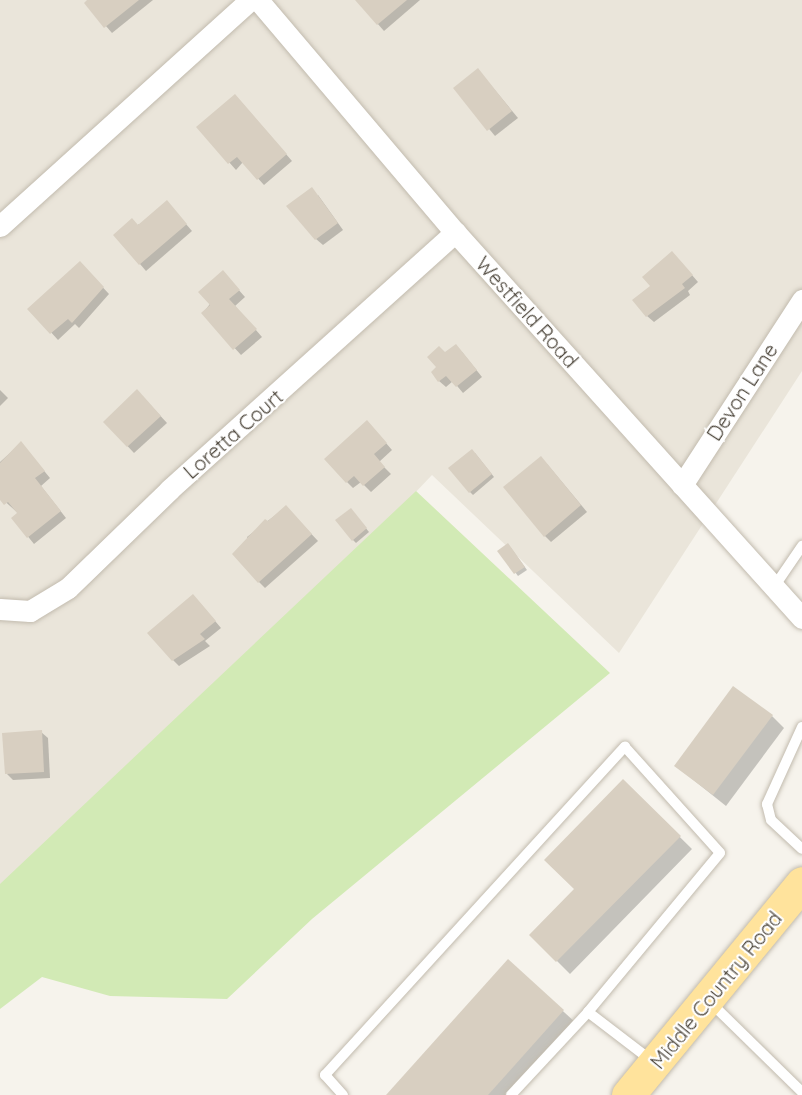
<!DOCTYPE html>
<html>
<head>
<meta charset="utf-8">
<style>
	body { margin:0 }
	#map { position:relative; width:802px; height:1095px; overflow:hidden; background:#f6f3ec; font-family:Quicksand,sans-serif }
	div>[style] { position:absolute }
	.residential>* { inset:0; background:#eae5da }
	.green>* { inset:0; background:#d2eab5 }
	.shadow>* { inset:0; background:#0003 }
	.building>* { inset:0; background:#d8cfc1 }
	.roads { filter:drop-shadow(0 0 2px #c2bbae) drop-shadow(0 0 2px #c2bbae) }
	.lane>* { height:10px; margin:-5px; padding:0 5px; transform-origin:5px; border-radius:5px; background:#fff }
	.street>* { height:21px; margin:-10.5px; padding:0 10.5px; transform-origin:10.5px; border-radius:10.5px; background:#fff }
	.primary>* { height:33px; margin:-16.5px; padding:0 16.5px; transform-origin:16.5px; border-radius:16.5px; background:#ffe39c }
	span { translate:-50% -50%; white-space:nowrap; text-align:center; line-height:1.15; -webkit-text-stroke:4.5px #fff; paint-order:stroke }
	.street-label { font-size:20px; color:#4b4439 }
</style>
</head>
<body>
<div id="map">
	<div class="residential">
		<div style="clip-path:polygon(0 0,802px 0,802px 371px,619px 653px,432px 475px,0 928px)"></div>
	</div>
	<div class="green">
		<div style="clip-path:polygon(416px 491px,610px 673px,312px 919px,227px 999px,110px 996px,42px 977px,0 1009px,0 884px)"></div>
	</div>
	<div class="shadow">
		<div style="clip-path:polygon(90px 0,153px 0,112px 33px,86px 3px)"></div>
		<div style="clip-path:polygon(357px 0,420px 0,384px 31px)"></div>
		<div style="clip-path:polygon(484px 77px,518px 118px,495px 136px,455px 88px)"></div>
		<div style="clip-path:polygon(241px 102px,292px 161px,264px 185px,243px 162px,236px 170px,198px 127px)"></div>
		<div style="clip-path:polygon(318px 195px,343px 230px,323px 245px,316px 239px)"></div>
		<div style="clip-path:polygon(173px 209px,192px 231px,146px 271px,115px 235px)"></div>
		<div style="clip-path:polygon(679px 260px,698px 282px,688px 291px,690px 295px,654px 322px,647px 316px)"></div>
		<div style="clip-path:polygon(80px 263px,109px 294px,79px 328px,75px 324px,58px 340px,30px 309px)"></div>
		<div style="clip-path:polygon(229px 279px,245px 297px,235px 306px,262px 337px,241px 355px,203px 313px)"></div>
		<div style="clip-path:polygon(462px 352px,482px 377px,463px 393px,453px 381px,446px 387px,439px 381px,446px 354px)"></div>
		<div style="clip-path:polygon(0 390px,8px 398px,0 406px)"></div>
		<div style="clip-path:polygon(144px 398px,167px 423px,134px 453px,105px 422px)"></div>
		<div style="clip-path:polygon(373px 428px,392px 450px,379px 462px,391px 474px,371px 492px,361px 482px,353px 488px,347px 482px)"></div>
		<div style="clip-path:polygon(21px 443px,50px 478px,41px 486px,66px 518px,34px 544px,13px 518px,19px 514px,0 497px,0 462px)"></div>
		<div style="clip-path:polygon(475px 453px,494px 477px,473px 495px,470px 492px)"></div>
		<div style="clip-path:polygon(547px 464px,587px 512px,551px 542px,545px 536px)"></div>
		<div style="clip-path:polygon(286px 507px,318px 541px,265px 588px,259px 582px,247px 537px)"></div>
		<div style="clip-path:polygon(353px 512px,369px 532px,356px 543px,353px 540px)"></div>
		<div style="clip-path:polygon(511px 548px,527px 570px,518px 576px,499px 551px)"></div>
		<div style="clip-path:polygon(199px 602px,221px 628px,205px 641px,210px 646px,179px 666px,173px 660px)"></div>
		<div style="clip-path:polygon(772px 716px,784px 728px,726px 806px,676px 766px)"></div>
		<div style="clip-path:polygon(41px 732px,48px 738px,50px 778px,13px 780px,7px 774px)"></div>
		<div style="clip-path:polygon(623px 781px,692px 849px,570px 974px,531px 935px,576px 890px)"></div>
		<div style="clip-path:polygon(508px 961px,576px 1023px,511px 1095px,388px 1095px)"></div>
	</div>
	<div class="building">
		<div style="clip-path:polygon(87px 0,139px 0,104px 28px,84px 3px)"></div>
		<div style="clip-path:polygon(355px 0,407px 0,377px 25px)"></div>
		<div style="clip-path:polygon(478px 68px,512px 111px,487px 131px,453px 88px)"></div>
		<div style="clip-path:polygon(235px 94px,287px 154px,257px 180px,237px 157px,228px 164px,196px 127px)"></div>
		<div style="clip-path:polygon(312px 187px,338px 223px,315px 240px,286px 206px)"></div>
		<div style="clip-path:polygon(167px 200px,187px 224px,139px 265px,113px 235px,132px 218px,138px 225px)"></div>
		<div style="clip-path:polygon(672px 251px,693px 275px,682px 284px,685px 288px,646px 317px,632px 300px,650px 286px,642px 277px)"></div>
		<div style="clip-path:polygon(80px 261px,104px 287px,72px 323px,68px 319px,50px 334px,27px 309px)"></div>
		<div style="clip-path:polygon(223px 270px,240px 290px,229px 299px,257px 329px,233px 350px,201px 313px,210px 305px,198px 292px)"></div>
		<div style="clip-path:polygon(456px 344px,477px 370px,456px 387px,446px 376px,438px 382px,431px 372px,436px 367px,427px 357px,439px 346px,445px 352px)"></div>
		<div style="clip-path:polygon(137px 389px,161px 416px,127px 447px,103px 422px)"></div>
		<div style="clip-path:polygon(367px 420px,387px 443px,374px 454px,385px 467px,363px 486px,354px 476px,346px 483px,324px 459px)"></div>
		<div style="clip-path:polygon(21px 441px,45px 471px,35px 478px,61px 511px,27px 538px,11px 518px,17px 513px,8px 502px,4px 505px,0 500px,0 463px)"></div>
		<div style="clip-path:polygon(472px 449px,492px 474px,469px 493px,448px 468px)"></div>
		<div style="clip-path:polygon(541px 456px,581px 505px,544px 537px,503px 487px)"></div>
		<div style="clip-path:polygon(286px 505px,312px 534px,258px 583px,232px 554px,265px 519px,268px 521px)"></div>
		<div style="clip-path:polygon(351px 508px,367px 528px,352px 541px,335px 520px)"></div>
		<div style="clip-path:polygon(508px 543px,525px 567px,514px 574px,497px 551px)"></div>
		<div style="clip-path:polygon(193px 594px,216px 621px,200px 634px,205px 639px,172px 661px,147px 633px)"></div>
		<div style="clip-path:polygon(733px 686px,773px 715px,713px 795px,674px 766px)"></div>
		<div style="clip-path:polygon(42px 730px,44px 772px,5px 774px,2px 733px)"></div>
		<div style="clip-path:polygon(623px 779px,681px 836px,556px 962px,529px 935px,574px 889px,544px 860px)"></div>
		<div style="clip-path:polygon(508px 959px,564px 1010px,488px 1095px,386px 1095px)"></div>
	</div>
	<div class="roads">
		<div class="lane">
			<div style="left:774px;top:587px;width:50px;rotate:-55.7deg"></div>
			<div style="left:802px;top:727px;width:85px;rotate:114.4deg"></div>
			<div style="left:767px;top:804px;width:16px;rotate:76deg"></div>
			<div style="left:771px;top:820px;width:42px;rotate:43.1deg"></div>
			<div style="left:710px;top:1002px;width:129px;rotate:44.4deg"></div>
			<div style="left:343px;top:1095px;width:27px;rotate:-132deg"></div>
			<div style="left:325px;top:1075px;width:445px;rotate:-47.6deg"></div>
			<div style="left:625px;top:747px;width:142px;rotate:48.1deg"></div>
			<div style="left:720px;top:853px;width:207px;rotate:129.7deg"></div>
			<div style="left:588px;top:1012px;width:81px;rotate:37.4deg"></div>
			<div style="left:511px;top:1095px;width:113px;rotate:-47.1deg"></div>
		</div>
		<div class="street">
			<div style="left:258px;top:0;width:304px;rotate:49.7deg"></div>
			<div style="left:455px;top:232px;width:519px;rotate:48.05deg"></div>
			<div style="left:0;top:226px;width:337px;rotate:-42.1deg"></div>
			<div style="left:682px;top:485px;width:221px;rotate:-57deg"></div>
			<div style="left:0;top:609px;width:30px;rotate:4deg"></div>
			<div style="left:30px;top:611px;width:44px;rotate:-31.2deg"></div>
			<div style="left:68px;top:588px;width:142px;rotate:-44.1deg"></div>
			<div style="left:170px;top:489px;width:384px;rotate:-42deg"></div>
		</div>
		<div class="primary">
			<div style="left:628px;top:1095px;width:274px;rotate:-50.6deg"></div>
		</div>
	</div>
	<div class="street-label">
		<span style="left:527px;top:312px;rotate:48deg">Westfield Road</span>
		<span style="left:742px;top:392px;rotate:-57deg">Devon Lane</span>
		<span style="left:233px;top:434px;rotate:-41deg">Loretta Court</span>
		<span style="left:716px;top:990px;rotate:-51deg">Middle Country Road</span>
	</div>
</div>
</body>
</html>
